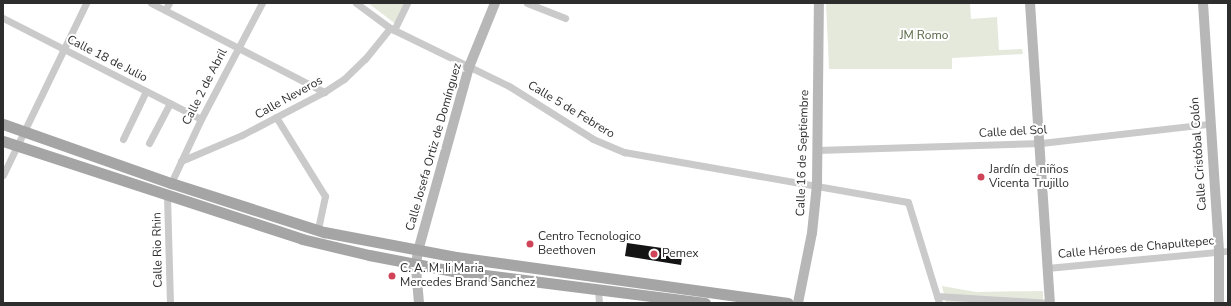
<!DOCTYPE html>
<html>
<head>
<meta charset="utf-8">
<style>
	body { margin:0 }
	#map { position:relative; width:1231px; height:306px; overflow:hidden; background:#fff; font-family:"Nunito Sans",sans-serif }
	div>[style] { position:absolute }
	.green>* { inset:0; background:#e4e9dc }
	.building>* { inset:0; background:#141414 }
	.street>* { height:7px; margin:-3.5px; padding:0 3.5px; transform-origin:3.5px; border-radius:3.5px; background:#cacaca }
	.secondary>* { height:10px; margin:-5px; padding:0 5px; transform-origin:5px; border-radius:5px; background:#b7b7b7 }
	.primary>* { height:11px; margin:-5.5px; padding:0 5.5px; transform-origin:5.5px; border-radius:5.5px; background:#a5a5a5 }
	.dots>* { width:11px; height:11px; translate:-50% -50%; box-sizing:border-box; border:2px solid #fff; border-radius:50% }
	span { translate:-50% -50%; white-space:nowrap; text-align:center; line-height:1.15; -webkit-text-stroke:4px #fff; paint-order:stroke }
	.park-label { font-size:12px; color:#536340 }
	.street-label { font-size:12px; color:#2d2d2d }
	.poi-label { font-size:12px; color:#2d2d2d }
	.left { translate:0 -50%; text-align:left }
	.frame { position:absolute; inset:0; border:4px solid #2d2d2d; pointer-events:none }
</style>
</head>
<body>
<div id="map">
	<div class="green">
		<div style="clip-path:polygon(368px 3px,408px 3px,397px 25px)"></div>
		<div style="clip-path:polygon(826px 3px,970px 3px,971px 19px,997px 17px,999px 50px,1022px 49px,1023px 54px,952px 58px,952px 69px,829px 69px)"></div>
		<div style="clip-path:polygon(942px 286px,976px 292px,1043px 291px,1043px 303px,946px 303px)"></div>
	</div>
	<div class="building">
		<div style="clip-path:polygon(627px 243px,683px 251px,681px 265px,625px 256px)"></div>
	</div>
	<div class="street">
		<div style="left:151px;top:3px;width:195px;rotate:27.2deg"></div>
		<div style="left:356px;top:3px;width:42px;rotate:36.3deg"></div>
		<div style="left:390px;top:28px;width:132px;rotate:26deg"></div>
		<div style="left:509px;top:86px;width:99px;rotate:32.2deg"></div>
		<div style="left:593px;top:139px;width:34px;rotate:23deg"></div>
		<div style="left:624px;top:152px;width:288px;rotate:10deg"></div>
		<div style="left:908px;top:202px;width:106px;rotate:72.9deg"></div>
		<div style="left:527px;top:3px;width:41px;rotate:21.5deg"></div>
		<div style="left:165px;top:10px;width:8px;rotate:-60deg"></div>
		<div style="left:3px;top:18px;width:222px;rotate:27deg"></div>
		<div style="left:394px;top:30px;width:30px;rotate:-64deg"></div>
		<div style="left:276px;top:117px;width:93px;rotate:58.2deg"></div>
		<div style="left:325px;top:196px;width:35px;rotate:102deg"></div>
		<div style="left:123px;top:139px;width:53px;rotate:-64.4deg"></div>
		<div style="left:149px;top:143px;width:45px;rotate:-62.3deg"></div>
		<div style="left:817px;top:150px;width:224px;rotate:-1.8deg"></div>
		<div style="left:1041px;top:143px;width:169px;rotate:-6.5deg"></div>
		<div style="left:181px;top:161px;width:66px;rotate:-23.1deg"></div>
		<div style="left:242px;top:135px;width:93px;rotate:-27.7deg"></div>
		<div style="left:324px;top:92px;width:24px;rotate:-33deg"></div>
		<div style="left:344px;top:79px;width:29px;rotate:-44deg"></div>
		<div style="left:365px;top:59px;width:40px;rotate:-51deg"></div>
		<div style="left:3px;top:175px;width:191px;rotate:-64.2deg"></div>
		<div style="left:171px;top:183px;width:71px;rotate:-64.9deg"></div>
		<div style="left:201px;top:119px;width:131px;rotate:-62.3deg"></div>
		<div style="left:167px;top:196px;width:107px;rotate:88.4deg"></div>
		<div style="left:1047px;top:268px;width:182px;rotate:-5.4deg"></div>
		<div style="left:598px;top:289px;width:14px;rotate:86deg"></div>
		<div style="left:937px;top:296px;width:113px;rotate:3.5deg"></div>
	</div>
	<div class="secondary">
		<div style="left:1030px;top:3px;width:301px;rotate:86.2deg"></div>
		<div style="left:1203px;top:3px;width:249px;rotate:86.3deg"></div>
		<div style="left:1219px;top:251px;width:52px;rotate:90deg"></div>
		<div style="left:419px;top:303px;width:38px;rotate:-95deg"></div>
		<div style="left:416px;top:265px;width:14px;rotate:-82deg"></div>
		<div style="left:418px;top:251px;width:191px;rotate:-74.5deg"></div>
		<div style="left:469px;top:67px;width:69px;rotate:-67.9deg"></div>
		<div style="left:798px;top:303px;width:71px;rotate:-78.7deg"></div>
		<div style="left:812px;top:233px;width:48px;rotate:-84.1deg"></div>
		<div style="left:817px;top:185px;width:182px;rotate:-89.4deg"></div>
	</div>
	<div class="primary">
		<div style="left:3px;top:124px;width:178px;rotate:19.4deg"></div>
		<div style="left:171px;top:183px;width:161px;rotate:17.8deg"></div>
		<div style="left:324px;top:232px;width:134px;rotate:10.7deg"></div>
		<div style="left:456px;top:257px;width:335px;rotate:7.9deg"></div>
		<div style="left:3px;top:141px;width:315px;rotate:18.1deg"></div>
		<div style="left:302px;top:239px;width:69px;rotate:13.4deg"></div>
		<div style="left:369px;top:255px;width:86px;rotate:10.8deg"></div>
		<div style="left:453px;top:271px;width:254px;rotate:7.2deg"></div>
	</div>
	<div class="dots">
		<div style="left:981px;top:177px;background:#cf4458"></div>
		<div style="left:530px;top:244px;background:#cf4458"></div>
		<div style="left:654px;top:254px;background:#cf4458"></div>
		<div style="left:392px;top:276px;background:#cf4458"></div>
	</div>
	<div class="park-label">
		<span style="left:924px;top:36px">JM Romo</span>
	</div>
	<div class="street-label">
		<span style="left:107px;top:59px;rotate:27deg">Calle 18 de Julio</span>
		<span style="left:205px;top:87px;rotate:-63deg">Calle 2 de Abril</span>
		<span style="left:289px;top:98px;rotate:-29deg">Calle Neveros</span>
		<span style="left:571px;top:110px;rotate:31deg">Calle 5 de Febrero</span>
		<span style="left:1013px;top:132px;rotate:-3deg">Calle del Sol</span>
		<span style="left:434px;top:147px;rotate:-74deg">Calle Josefa Ortiz de Domínguez</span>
		<span style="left:803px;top:153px;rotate:-88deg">Calle 16 de Septiembre</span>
		<span style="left:1199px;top:154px;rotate:-94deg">Calle Cristóbal Colón</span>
		<span style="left:1136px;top:248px;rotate:-5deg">Calle Héroes de Chapultepec</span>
		<span style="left:158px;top:250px;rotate:-91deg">Calle Rio Rhin</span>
	</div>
	<div class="poi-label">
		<span class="left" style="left:989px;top:177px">Jardín de niños<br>Vicenta Trujillo</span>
		<span class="left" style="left:538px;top:244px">Centro Tecnologico<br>Beethoven</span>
		<span class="left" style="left:662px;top:254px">Pemex</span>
		<span class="left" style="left:400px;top:276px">C. A. M. Ii Maria<br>Mercedes Brand Sanchez</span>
	</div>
	<div class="frame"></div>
</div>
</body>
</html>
